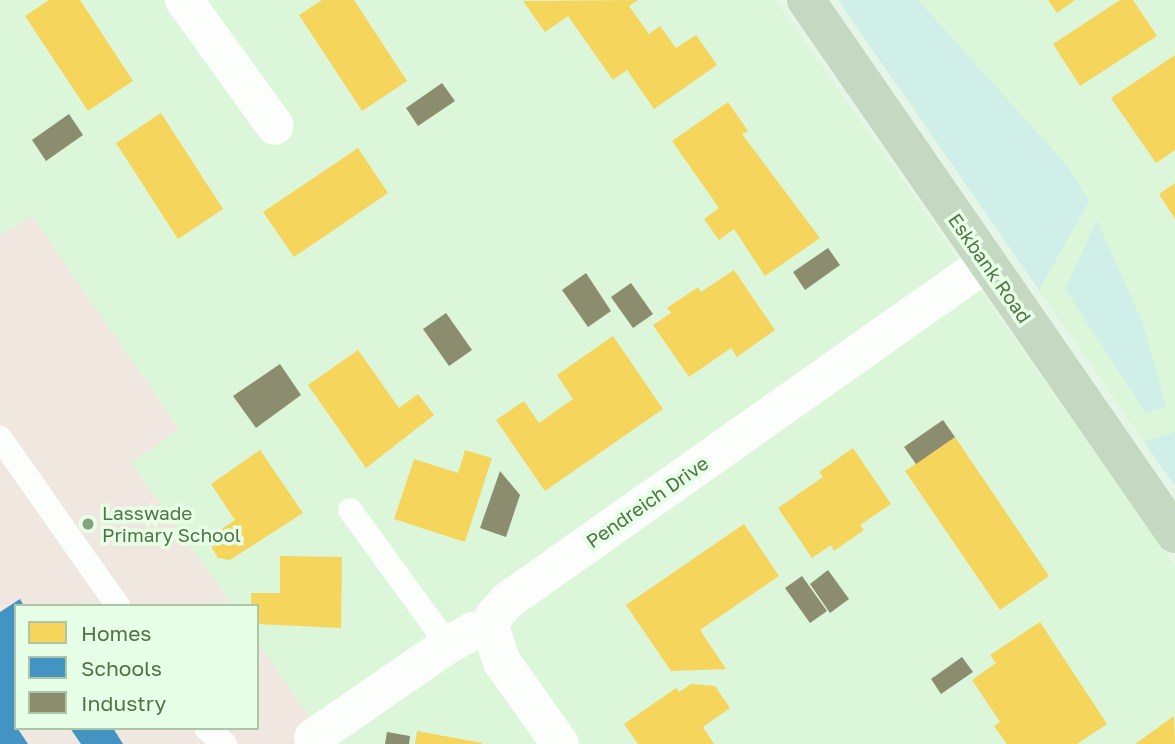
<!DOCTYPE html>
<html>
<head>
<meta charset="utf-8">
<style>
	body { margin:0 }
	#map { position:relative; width:1175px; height:744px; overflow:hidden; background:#e6f6e6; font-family:"Golos Text",sans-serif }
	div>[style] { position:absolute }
	.residential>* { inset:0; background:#dcf6da }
	.education>* { inset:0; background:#f0e8e0 }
	.green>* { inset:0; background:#d0efe8 }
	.homes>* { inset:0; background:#f6d55c }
	.schools>* { inset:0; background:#4393c3 }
	.industry>* { inset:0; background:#8c8c6e }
	.service>* { height:24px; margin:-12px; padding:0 12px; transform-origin:12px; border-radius:12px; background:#fbfefb }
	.minor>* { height:38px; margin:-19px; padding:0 19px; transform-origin:19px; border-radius:19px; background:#fbfefb }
	.primary>* { height:38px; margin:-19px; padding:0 19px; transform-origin:19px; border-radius:19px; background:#c5d8c2 }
	.dots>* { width:19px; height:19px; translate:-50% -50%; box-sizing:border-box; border:4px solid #e6ffe6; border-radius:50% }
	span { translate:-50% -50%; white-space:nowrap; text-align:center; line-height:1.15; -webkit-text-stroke:7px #e6ffe6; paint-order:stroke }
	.street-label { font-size:19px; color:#527347 }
	.poi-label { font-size:19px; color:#527347 }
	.left { translate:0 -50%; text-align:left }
	.legend { position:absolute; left:14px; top:604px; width:245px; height:126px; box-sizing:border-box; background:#e6ffe6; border:2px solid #abc7a6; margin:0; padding:9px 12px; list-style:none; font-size:21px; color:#527347 }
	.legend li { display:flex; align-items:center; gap:14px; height:35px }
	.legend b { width:35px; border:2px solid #abc7a6 }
</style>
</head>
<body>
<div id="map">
	<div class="residential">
		<div style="clip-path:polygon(evenodd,0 0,775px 0,1175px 566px,1175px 744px,0 744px,0 0,16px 606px,257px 606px,257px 728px,16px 728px,16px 606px)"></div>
		<div style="clip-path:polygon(838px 0,1175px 0,1175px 486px,1039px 290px)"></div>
	</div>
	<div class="education">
		<div style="clip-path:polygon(32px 216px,179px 429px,131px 463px,233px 606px,16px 606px,16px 728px,257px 728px,257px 641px,328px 744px,0 744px,0 236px)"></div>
	</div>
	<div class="green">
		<div style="clip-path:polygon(838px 0,918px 0,1068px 167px,1089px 201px,1039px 290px)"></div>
		<div style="clip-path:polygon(1097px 220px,1143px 324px,1166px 406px,1146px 413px,1065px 289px)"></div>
		<div style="clip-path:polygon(1175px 432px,1175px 486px,1144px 442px)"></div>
	</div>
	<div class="homes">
		<div style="clip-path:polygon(49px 0,80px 0,133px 81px,88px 111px,25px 16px)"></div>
		<div style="clip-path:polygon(322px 0,354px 0,407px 81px,362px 111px,299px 15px)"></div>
		<div style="clip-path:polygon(638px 0,629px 6px,649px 34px,660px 26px,676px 48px,696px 35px,717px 65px,654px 109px,627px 70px,613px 80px,568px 16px,545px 32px,523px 1px)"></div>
		<div style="clip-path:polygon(1048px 0,1075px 0,1057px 13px)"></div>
		<div style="clip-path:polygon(1120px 0,1133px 0,1157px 36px,1080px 86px,1053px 44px)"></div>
		<div style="clip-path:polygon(1175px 55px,1175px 150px,1156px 163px,1111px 98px)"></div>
		<div style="clip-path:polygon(728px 102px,748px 131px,742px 134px,820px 238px,765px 276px,734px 229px,719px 240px,704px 219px,719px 208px,672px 141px)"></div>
		<div style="clip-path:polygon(161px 113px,223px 209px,178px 239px,116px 143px)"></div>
		<div style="clip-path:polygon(358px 148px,388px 193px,294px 257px,263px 212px)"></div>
		<div style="clip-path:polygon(1175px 183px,1175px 219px,1159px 194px)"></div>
		<div style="clip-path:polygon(734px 270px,775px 330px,737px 357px,731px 348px,689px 377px,653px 325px,671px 313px,667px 308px,698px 287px,701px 292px)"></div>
		<div style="clip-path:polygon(613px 336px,663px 409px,545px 491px,496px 420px,524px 401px,539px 423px,570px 401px,573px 399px,557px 375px)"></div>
		<div style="clip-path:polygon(358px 350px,399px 408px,418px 394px,434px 415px,366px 468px,308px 385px)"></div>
		<div style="clip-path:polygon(955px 437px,1049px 576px,1000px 610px,905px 471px)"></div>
		<div style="clip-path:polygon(853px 448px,891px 504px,860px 525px,864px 530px,834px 551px,831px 545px,812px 558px,778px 508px,823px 477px,819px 472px)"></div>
		<div style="clip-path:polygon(260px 450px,303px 513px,230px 560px,218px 558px,212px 548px,213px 535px,235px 520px,211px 484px)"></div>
		<div style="clip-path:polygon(465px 450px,492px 458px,465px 542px,394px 519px,414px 459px,458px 473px)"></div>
		<div style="clip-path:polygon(744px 524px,779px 576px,700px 630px,726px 669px,671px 671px,626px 605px)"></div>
		<div style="clip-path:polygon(280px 556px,342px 557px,341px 628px,257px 624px,257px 606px,251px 606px,251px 593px,280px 593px)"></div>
		<div style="clip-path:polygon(1040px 622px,1107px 724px,1077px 744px,1007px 744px,994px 726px,1000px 722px,972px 680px,996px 663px,990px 655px)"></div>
		<div style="clip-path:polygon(691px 684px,715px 686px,730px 708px,703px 727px,714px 744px,638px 744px,624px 724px,676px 688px,679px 692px)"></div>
		<div style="clip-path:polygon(1174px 716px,1175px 744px,1135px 744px)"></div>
		<div style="clip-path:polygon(417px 731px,482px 743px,482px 744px,415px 744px)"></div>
	</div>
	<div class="schools">
		<div style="clip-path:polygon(20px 599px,24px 606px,16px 606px,14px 723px,28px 744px,0 744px,0 612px)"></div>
		<div style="clip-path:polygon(70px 728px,113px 728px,123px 744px,81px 744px)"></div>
	</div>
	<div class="industry">
		<div style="clip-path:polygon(442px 83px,455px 101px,418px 126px,406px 108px)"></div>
		<div style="clip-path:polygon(69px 114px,83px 135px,46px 161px,32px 140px)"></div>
		<div style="clip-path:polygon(828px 248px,840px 265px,805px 290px,793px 272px)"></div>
		<div style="clip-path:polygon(586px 273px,611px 311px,588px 327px,562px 290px)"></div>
		<div style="clip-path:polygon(631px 283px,653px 314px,633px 328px,611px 297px)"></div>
		<div style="clip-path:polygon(446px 313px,472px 350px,449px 366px,423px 329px)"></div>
		<div style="clip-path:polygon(280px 364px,301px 395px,256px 428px,233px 396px)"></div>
		<div style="clip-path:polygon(943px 420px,955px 437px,916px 464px,904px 447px)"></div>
		<div style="clip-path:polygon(500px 471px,520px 495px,506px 537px,480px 528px)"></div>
		<div style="clip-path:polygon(828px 570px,849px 599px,830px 613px,810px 584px)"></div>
		<div style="clip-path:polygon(802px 576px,827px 611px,810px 623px,785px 588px)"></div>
		<div style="clip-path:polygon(962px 657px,973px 672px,941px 694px,931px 679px)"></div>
		<div style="clip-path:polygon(387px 732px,410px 736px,409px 744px,385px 744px)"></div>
	</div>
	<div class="service">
		<div style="left:0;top:438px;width:205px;rotate:54.9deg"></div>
		<div style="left:350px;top:510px;width:167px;rotate:54deg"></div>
		<div style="left:206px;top:728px;width:25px;rotate:40deg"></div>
	</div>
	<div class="minor">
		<div style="left:184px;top:0;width:155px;rotate:54.2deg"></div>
		<div style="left:491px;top:629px;width:35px;rotate:72deg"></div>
		<div style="left:502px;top:662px;width:100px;rotate:54.7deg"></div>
		<div style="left:313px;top:738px;width:164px;rotate:-34.6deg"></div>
		<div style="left:448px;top:645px;width:29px;rotate:-29deg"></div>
		<div style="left:473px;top:631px;width:18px;rotate:-6deg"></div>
		<div style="left:491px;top:629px;width:13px;rotate:-77deg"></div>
		<div style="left:494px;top:616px;width:20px;rotate:-49deg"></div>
		<div style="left:507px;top:601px;width:586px;rotate:-35.21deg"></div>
	</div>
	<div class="primary">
		<div style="left:806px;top:0;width:649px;rotate:55.36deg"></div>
	</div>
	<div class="dots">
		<div style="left:88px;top:524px;background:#86a17f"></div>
	</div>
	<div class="street-label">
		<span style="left:990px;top:268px;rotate:55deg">Eskbank Road</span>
		<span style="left:647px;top:502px;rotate:-35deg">Pendreich Drive</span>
	</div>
	<div class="poi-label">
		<span class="left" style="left:102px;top:524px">Lasswade<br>Primary School</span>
	</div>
	<ul class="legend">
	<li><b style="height:19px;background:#f6d55c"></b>Homes</li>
	<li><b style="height:19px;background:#4393c3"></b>Schools</li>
	<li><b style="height:19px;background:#8c8c6e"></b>Industry</li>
	</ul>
</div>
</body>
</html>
